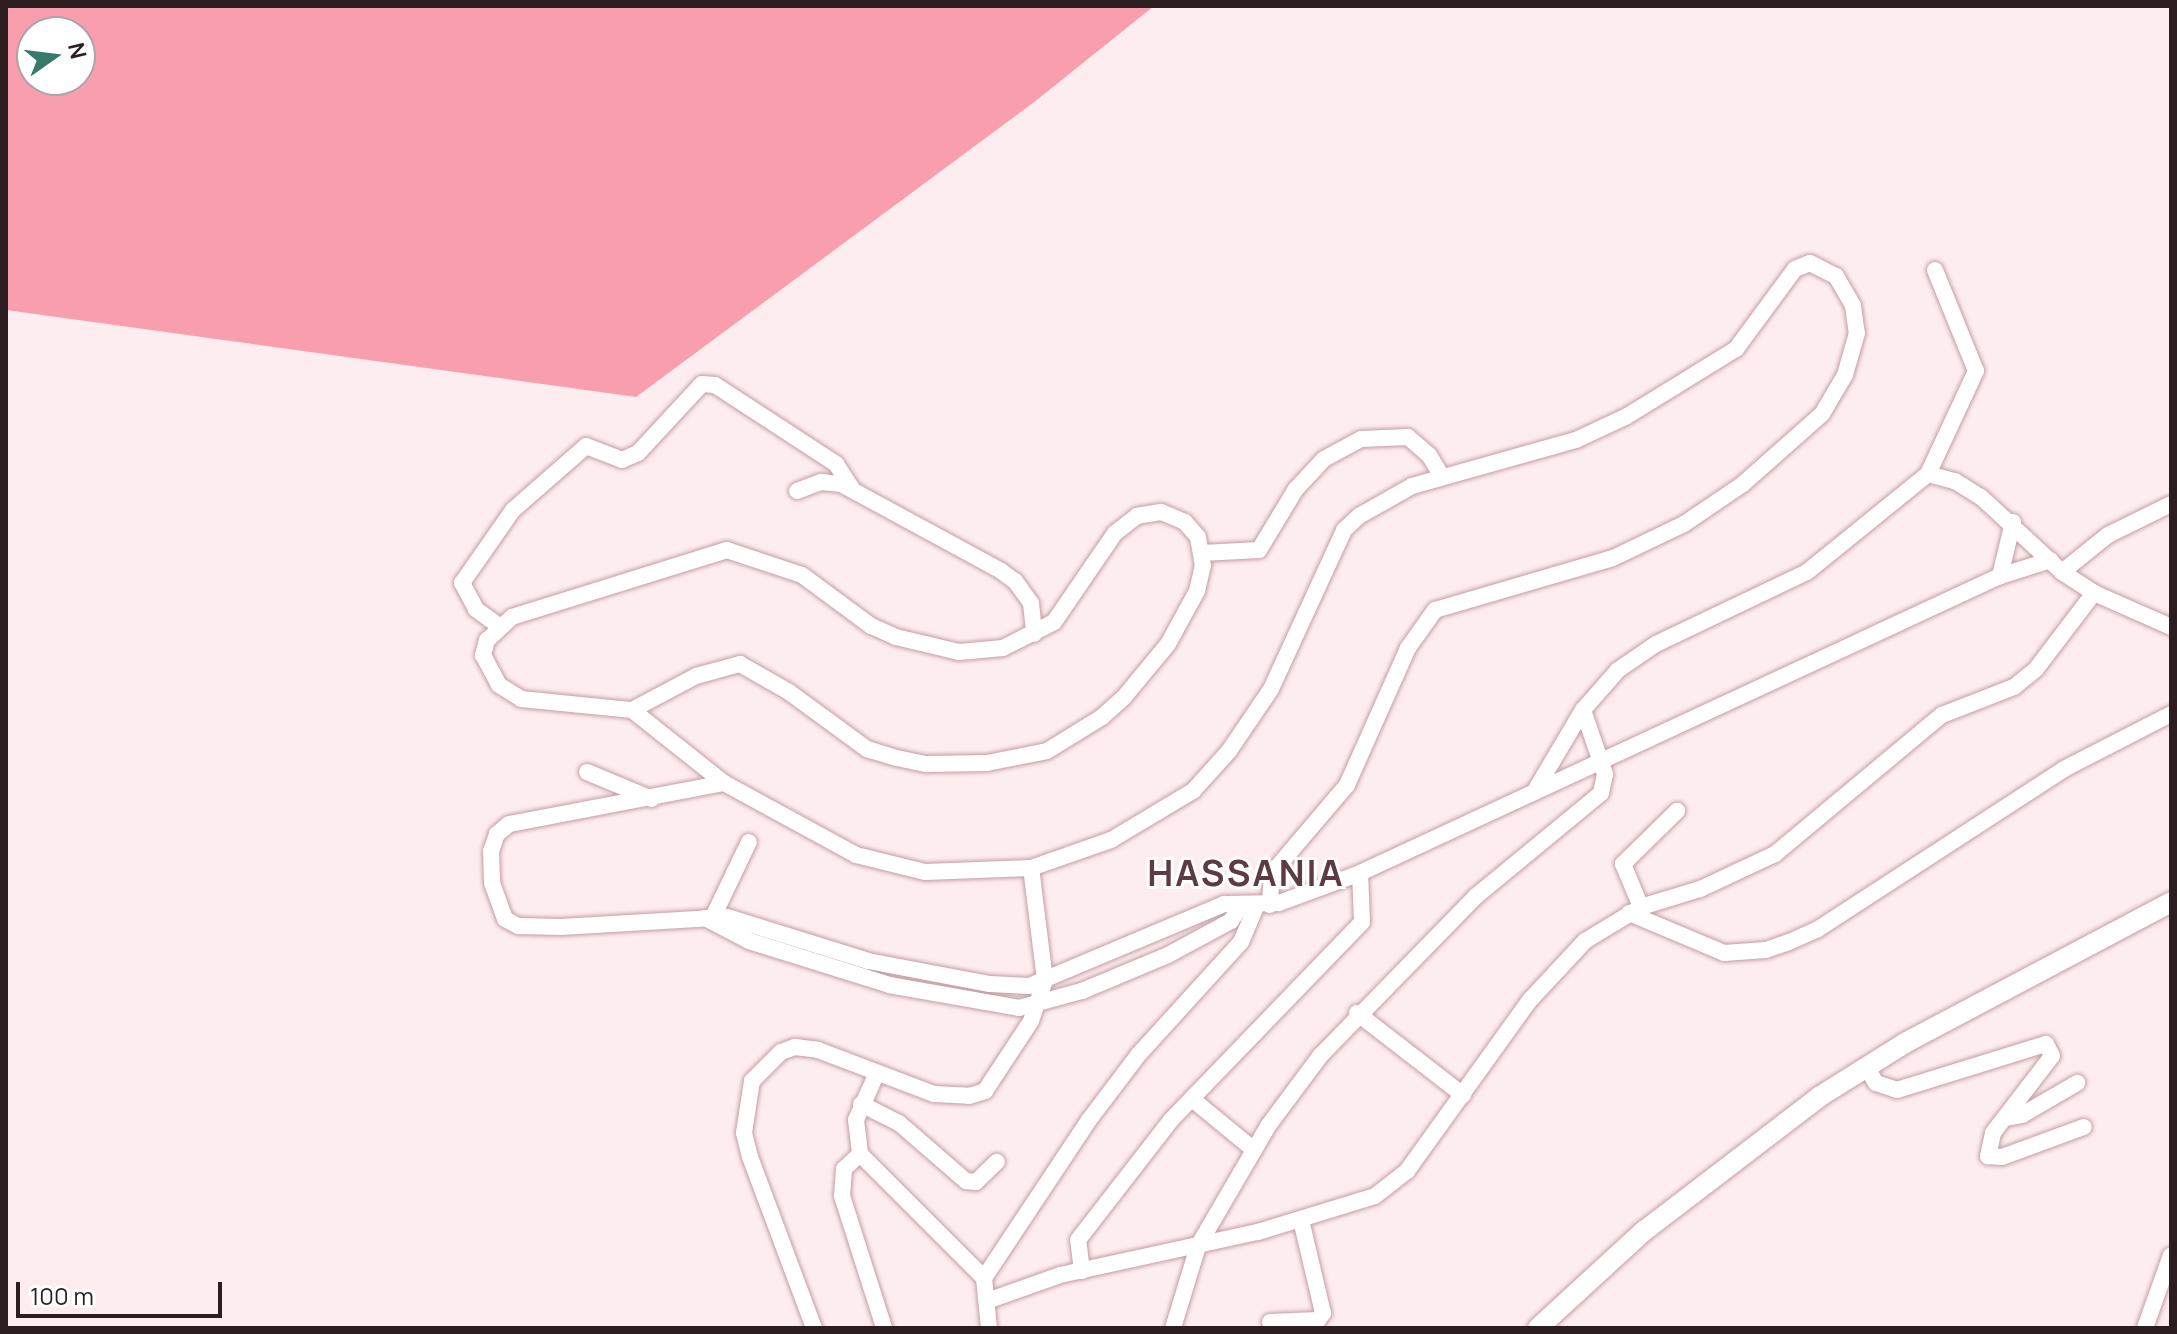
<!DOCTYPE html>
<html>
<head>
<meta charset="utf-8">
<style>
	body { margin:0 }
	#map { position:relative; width:2177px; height:1334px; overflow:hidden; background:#feedef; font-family:Manrope,sans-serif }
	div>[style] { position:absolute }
	.forest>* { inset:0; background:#f99eae }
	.roads { filter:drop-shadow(0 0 2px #c49da3) drop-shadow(0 0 2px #c49da3) }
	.minor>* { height:16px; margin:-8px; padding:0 8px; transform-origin:8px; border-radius:8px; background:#fff }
	.tertiary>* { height:20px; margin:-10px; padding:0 10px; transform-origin:10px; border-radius:10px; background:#fff }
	span { translate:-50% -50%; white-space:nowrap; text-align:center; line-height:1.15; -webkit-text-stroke:6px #fff; paint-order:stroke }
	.district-label { font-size:36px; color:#5c3b41; font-weight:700; letter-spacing:2px }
	.frame { position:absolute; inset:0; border:8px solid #2c1e20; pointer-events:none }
	.north { position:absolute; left:16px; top:16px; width:80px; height:80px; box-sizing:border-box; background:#fff; border:2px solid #aba5a6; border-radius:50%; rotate:76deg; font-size:22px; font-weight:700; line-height:32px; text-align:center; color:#2c1e20 }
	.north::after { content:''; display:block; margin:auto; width:28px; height:36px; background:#377a6b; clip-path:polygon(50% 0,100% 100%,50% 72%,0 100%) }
	.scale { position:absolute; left:16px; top:1282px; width:206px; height:36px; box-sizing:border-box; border:4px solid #2c1e20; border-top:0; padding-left:10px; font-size:24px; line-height:28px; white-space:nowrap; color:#2c1e20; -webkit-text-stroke:6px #fff; paint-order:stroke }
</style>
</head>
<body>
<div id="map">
	<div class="forest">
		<div style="clip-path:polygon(evenodd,6px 6px,1154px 6px,1033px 103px,636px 397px,6px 310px,6px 6px,32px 32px,80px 32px,80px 80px,32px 80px,32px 32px)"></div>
	</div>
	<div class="roads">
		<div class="minor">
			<div style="left:1928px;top:474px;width:114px;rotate:-65deg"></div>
			<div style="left:1976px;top:371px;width:109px;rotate:-112.1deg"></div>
			<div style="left:797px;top:491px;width:26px;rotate:-21deg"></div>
			<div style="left:821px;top:482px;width:20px;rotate:6deg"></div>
			<div style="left:841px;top:484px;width:182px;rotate:28.5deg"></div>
			<div style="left:1001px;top:571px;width:17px;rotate:36deg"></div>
			<div style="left:1015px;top:581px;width:27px;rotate:54deg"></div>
			<div style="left:1031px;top:603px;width:31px;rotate:84deg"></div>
			<div style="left:2013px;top:522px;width:56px;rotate:103.5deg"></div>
			<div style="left:2000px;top:576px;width:53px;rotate:-17.4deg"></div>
			<div style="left:1202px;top:553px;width:57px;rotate:-3deg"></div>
			<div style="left:1259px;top:550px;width:71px;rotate:-58.8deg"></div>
			<div style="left:1296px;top:489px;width:41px;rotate:-47deg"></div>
			<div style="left:1324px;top:459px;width:42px;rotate:-28.4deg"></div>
			<div style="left:1361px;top:439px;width:47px;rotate:-2.4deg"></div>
			<div style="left:1408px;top:437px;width:28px;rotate:41deg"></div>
			<div style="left:1429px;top:455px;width:26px;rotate:59deg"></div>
			<div style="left:2062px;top:572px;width:59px;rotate:-38.8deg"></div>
			<div style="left:2108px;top:535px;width:70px;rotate:-26.2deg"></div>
			<div style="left:499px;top:626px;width:29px;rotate:-144deg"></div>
			<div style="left:476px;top:609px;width:30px;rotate:-118deg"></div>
			<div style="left:462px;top:583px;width:89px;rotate:-55.1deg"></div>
			<div style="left:513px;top:510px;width:97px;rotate:-41.2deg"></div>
			<div style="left:586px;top:446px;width:39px;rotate:21deg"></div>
			<div style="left:622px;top:460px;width:17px;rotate:-24deg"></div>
			<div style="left:638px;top:453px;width:94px;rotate:-47.2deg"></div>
			<div style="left:702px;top:384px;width:13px;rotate:4deg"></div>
			<div style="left:715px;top:385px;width:145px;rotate:33.1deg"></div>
			<div style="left:836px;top:464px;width:30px;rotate:57deg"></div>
			<div style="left:632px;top:710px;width:72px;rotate:-28deg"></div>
			<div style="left:696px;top:676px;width:46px;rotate:-15.3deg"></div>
			<div style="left:740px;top:664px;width:56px;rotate:29.7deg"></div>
			<div style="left:789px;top:692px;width:97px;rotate:36.2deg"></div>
			<div style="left:867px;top:749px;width:31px;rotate:17deg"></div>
			<div style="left:897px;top:758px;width:30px;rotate:12deg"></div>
			<div style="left:926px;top:764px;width:61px;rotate:-0.9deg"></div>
			<div style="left:987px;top:763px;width:61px;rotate:-11.3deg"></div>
			<div style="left:1047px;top:751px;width:65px;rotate:-31.7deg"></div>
			<div style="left:1102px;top:717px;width:31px;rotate:-42deg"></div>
			<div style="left:1125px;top:696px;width:67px;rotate:-50.4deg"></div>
			<div style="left:1168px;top:644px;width:60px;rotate:-61.3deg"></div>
			<div style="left:1197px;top:591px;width:26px;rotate:-77deg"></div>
			<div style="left:1203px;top:566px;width:29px;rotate:-100deg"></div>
			<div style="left:1198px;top:537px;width:20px;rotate:-131deg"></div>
			<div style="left:1185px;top:522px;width:26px;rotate:-157deg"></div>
			<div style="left:1161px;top:512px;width:24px;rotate:171deg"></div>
			<div style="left:1137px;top:516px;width:28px;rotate:142deg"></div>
			<div style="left:1115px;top:533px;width:108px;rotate:124.4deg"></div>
			<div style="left:1054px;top:622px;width:57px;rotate:153deg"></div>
			<div style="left:1003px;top:648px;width:44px;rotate:174.8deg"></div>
			<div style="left:959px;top:652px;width:65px;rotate:-166.6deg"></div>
			<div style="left:896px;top:637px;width:27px;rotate:-156deg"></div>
			<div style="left:871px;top:626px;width:86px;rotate:-143.5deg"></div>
			<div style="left:802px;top:575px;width:79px;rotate:-161.6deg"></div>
			<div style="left:727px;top:550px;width:225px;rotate:162.7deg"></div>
			<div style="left:512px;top:617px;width:34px;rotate:137deg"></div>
			<div style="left:487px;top:640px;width:16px;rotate:105deg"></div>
			<div style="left:483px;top:655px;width:34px;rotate:62deg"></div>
			<div style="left:499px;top:685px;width:26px;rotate:32deg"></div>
			<div style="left:521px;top:699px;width:112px;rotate:5.7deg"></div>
			<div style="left:632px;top:710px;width:117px;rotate:38.4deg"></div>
			<div style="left:724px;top:783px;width:150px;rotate:28.6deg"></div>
			<div style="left:856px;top:855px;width:71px;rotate:13.8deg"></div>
			<div style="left:925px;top:872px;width:106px;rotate:-2.2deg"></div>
			<div style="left:1031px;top:868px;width:85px;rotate:-19.3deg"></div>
			<div style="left:1111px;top:840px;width:96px;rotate:-30.9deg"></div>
			<div style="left:1193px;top:791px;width:54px;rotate:-48deg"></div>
			<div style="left:1229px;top:751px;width:75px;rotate:-55.9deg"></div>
			<div style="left:1271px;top:689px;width:175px;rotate:-65.3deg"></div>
			<div style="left:1344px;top:530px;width:21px;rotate:-43deg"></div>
			<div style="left:1359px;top:516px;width:61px;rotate:-29.5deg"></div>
			<div style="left:1412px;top:486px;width:170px;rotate:-15.7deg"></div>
			<div style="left:1576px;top:440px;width:56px;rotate:-25.2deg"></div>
			<div style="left:1627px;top:416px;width:128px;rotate:-31.6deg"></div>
			<div style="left:1736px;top:349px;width:99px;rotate:-53.6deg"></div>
			<div style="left:1795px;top:269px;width:16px;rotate:-22deg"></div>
			<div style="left:1810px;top:263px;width:29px;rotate:27deg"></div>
			<div style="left:1836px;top:276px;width:34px;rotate:60deg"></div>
			<div style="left:1853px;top:306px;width:27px;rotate:82deg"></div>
			<div style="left:1857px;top:333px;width:44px;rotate:105.9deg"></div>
			<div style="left:1845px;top:375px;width:45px;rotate:120.5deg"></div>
			<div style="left:1822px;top:414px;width:106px;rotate:138.5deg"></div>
			<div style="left:1743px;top:484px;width:71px;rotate:145.9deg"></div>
			<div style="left:1684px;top:524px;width:79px;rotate:154.4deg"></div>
			<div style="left:1613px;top:558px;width:185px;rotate:163.7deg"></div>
			<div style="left:1435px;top:610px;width:47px;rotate:125.4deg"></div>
			<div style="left:1408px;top:648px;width:150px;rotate:114deg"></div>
			<div style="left:1347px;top:785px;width:116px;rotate:130.4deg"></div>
			<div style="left:1272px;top:873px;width:32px;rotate:94deg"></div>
			<div style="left:587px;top:772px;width:70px;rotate:22.6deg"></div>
			<div style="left:724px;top:783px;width:219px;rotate:169.2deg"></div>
			<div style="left:509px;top:824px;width:16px;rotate:140deg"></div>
			<div style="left:497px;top:834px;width:18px;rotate:109deg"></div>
			<div style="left:491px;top:851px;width:32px;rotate:88deg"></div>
			<div style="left:492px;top:883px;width:38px;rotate:70deg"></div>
			<div style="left:505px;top:919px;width:15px;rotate:28deg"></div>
			<div style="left:518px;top:926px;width:43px;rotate:1.3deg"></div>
			<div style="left:561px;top:927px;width:166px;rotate:-3.4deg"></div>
			<div style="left:727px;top:917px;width:148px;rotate:17.3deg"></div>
			<div style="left:868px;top:961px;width:124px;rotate:10.7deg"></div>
			<div style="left:990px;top:984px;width:39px;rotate:3deg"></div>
			<div style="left:1029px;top:986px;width:212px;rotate:-22.8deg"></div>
			<div style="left:1224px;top:904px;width:55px;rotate:-1deg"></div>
			<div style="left:1279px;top:903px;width:86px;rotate:-20.3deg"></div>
			<div style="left:1360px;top:873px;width:706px;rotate:-24.89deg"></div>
			<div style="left:1536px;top:789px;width:92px;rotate:-59.3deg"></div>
			<div style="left:1583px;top:710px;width:53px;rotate:-48.8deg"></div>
			<div style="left:1618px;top:670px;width:46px;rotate:-34.4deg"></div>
			<div style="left:1656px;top:644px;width:167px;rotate:-25.5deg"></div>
			<div style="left:1807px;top:572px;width:156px;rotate:-39deg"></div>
			<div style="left:1928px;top:474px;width:28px;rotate:15deg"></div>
			<div style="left:1955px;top:481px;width:31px;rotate:32deg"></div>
			<div style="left:1981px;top:497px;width:110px;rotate:42.8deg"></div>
			<div style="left:2062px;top:572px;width:38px;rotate:33deg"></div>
			<div style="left:2094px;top:593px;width:84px;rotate:23.8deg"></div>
			<div style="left:1641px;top:907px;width:47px;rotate:-112.7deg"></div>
			<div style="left:1623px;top:864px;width:76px;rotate:-44.5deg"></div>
			<div style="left:1629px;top:913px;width:103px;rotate:22.8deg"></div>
			<div style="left:1724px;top:953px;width:42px;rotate:-4.1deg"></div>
			<div style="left:1766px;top:950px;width:24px;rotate:-19deg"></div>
			<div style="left:1789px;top:942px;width:32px;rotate:-24deg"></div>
			<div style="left:1818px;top:929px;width:293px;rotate:-33deg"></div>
			<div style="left:2064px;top:769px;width:120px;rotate:-27.2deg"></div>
			<div style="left:713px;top:917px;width:83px;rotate:-64.4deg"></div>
			<div style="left:705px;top:918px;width:50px;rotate:27.6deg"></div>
			<div style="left:749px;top:941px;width:147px;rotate:17.4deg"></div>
			<div style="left:889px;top:985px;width:132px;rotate:10deg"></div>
			<div style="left:1019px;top:1008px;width:65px;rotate:-15.1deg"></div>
			<div style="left:1082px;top:991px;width:93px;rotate:-22.7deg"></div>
			<div style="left:1168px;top:955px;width:72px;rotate:-28.4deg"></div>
			<div style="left:1231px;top:921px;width:15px;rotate:-58deg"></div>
			<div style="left:1357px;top:1013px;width:134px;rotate:37.7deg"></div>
			<div style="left:1866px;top:1066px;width:20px;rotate:60deg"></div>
			<div style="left:1876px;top:1083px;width:22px;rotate:18deg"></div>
			<div style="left:1897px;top:1090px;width:156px;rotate:-17.2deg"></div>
			<div style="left:2046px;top:1044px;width:13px;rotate:63deg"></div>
			<div style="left:2052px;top:1056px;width:97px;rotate:127.5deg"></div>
			<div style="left:1993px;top:1133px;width:24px;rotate:102deg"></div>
			<div style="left:1988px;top:1156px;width:14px;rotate:4deg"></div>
			<div style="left:2002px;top:1157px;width:87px;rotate:-20.1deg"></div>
			<div style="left:876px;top:1075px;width:49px;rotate:114deg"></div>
			<div style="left:856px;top:1120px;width:34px;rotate:83deg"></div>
			<div style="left:860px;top:1154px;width:175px;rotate:45deg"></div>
			<div style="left:984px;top:1278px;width:50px;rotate:84.3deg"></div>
			<div style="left:1192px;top:1099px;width:80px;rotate:39.4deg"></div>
			<div style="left:861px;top:1104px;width:42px;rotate:26.6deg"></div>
			<div style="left:899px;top:1123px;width:89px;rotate:40.9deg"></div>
			<div style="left:966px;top:1181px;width:10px;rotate:6deg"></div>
			<div style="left:976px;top:1182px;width:29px;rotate:-44deg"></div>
			<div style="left:2005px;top:1118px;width:17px;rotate:-10deg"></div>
			<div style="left:2022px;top:1115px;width:64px;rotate:-30.2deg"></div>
			<div style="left:860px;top:1154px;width:22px;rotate:137deg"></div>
			<div style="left:844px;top:1169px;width:27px;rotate:94deg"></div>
			<div style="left:842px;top:1196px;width:139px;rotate:72.3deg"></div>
			<div style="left:1082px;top:1271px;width:31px;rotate:-97deg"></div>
			<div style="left:1078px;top:1240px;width:152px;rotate:-52.2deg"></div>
			<div style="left:1171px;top:1120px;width:275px;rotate:-46deg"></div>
			<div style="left:1362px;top:922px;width:49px;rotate:-92.3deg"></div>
			<div style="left:984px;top:1278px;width:190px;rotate:-56.4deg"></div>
			<div style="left:1089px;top:1120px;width:83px;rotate:-52.9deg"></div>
			<div style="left:1139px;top:1054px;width:151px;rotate:-47.7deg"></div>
			<div style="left:1241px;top:942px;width:38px;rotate:-67deg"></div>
			<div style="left:987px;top:1301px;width:77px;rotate:-19.6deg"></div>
			<div style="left:1060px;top:1275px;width:203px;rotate:-12.3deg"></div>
			<div style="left:1258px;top:1232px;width:122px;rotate:-17.1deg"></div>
			<div style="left:1375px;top:1196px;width:41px;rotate:-38deg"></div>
			<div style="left:1407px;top:1171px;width:211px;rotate:-54.3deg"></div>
			<div style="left:1530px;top:1000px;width:81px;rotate:-47deg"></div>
			<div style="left:1585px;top:941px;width:66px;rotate:-31.3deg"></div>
			<div style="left:1641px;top:907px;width:62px;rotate:-17deg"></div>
			<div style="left:1700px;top:889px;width:83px;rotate:-25deg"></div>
			<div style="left:1775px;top:854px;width:217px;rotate:-39.8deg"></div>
			<div style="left:1942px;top:715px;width:77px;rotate:-21.3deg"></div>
			<div style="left:2014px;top:687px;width:28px;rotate:-39deg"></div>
			<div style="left:2036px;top:669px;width:96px;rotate:-52.7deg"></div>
			<div style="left:1270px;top:1322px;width:48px;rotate:-2.4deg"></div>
			<div style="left:1318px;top:1320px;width:9px;rotate:-54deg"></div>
			<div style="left:1323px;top:1313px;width:96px;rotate:-103.3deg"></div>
			<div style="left:814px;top:1328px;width:183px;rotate:-110.5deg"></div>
			<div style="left:750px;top:1157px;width:25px;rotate:-104deg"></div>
			<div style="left:744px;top:1133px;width:53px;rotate:-81.3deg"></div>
			<div style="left:752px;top:1081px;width:41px;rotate:-45deg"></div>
			<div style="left:781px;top:1052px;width:15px;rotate:-20deg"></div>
			<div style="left:795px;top:1047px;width:23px;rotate:7deg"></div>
			<div style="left:818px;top:1050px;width:124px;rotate:20.8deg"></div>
			<div style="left:934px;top:1094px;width:35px;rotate:3deg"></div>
			<div style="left:969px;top:1096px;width:17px;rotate:-17deg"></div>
			<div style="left:985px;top:1091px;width:84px;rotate:-56.7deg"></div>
			<div style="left:1031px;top:1021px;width:43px;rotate:-71.1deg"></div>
			<div style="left:1045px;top:980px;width:113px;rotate:-97.1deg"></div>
			<div style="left:1173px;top:1328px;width:86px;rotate:-73deg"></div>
			<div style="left:1198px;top:1246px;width:139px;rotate:-59.7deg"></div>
			<div style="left:1268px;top:1126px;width:89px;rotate:-53.3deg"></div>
			<div style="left:1321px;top:1055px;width:221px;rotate:-45.7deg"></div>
			<div style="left:1475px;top:897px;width:163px;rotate:-39.5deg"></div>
			<div style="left:1601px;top:793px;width:19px;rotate:-78deg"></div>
			<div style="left:1605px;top:774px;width:68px;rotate:-109deg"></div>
			<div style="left:2145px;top:1328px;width:77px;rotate:-70.4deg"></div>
		</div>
		<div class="tertiary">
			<div style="left:1538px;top:1328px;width:144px;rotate:-42.5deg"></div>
			<div style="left:1644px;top:1231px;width:220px;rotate:-37.4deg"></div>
			<div style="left:1819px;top:1097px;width:102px;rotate:-32.1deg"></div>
			<div style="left:1905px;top:1043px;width:301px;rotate:-27.9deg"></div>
		</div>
	</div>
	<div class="district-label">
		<span style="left:1246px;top:873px">HASSANIA</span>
	</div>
	<div class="frame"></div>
	<div class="north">N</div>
	<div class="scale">100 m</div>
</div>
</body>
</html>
